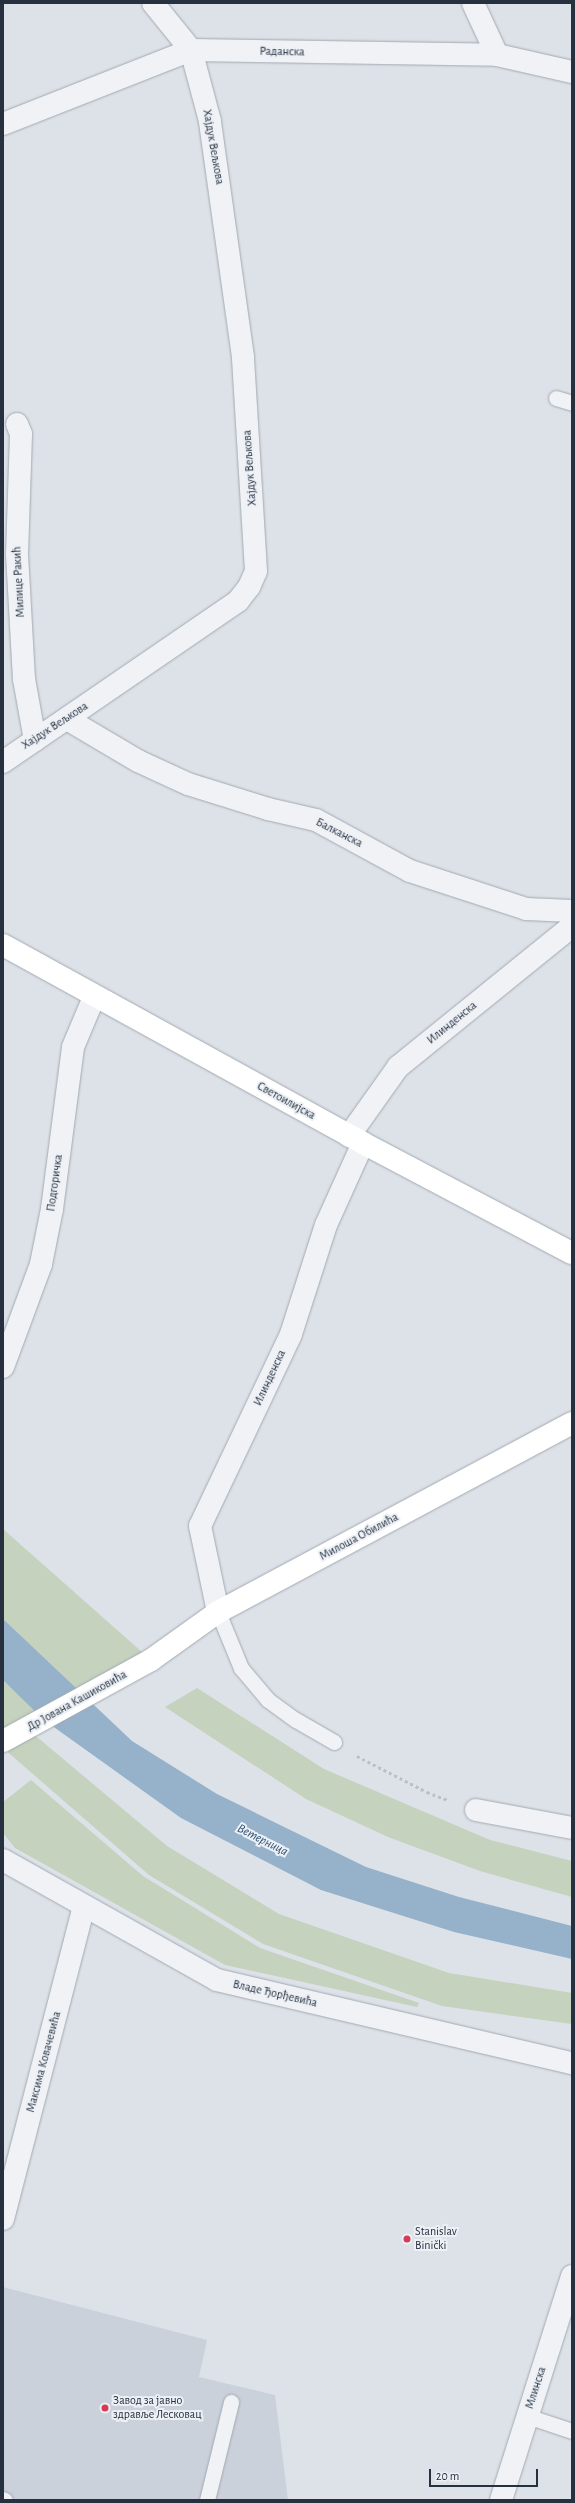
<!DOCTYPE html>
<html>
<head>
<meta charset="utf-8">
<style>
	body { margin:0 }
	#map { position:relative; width:575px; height:2503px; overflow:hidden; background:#dde2e8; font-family:"Alegreya Sans",sans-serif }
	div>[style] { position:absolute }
	.built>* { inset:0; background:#cbd1da }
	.green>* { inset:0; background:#c4d2be }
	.water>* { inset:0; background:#96b1ca }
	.path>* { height:2.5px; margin-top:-1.25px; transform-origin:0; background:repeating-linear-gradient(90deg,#bbc0c6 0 3px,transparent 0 6px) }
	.roads { filter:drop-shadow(0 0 1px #a2a9b2) drop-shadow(0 0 1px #a2a9b2) }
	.lane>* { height:15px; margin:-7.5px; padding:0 7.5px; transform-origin:7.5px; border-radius:7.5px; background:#f0f2f6 }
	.street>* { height:22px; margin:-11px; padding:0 11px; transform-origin:11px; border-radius:11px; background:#f0f2f6 }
	.secondary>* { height:22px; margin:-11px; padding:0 11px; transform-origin:11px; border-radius:11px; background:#fff }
	.dots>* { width:11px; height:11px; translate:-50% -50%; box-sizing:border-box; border:2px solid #edf1f6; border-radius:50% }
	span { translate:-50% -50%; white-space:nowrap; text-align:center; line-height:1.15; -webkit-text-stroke:4px #edf1f6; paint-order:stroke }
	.street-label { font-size:12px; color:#26303f }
	.poi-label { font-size:12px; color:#26303f }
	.left { translate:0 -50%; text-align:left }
	.water-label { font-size:13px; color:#2e5075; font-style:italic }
	.frame { position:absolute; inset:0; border:4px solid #26303f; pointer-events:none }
	.scale { position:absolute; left:429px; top:2469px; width:109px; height:18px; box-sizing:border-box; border:2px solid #26303f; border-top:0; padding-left:5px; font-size:12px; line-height:14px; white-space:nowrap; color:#26303f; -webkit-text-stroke:3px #edf1f6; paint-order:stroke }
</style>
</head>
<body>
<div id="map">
	<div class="built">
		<div style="clip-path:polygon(3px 2287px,207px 2340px,199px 2377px,275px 2395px,288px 2500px,3px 2500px)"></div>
	</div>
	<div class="green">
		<div style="clip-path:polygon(3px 1529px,151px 1660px,3px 1741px)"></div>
		<div style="clip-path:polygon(197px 1688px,324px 1769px,490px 1840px,572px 1861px,572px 1897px,480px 1871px,388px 1837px,306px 1799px,165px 1707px)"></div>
		<div style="clip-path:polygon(31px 1732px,167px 1846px,279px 1914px,449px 1973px,572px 1993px,572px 2024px,442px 2006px,263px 1944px,149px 1875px,3px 1748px)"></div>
		<div style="clip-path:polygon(31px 1780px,143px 1876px,260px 1948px,419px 2003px,417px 2007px,225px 1965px,15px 1848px,3px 1833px,3px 1802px)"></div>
	</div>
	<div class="water">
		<div style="clip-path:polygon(3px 1619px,132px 1741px,217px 1794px,366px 1867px,459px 1897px,572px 1926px,572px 1959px,454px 1932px,321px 1890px,181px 1818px,44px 1720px,3px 1680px)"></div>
	</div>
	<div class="path">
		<div style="left:357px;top:1756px;width:79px;rotate:27.2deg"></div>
		<div style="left:427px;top:1792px;width:22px;rotate:21deg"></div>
	</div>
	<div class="roads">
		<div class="lane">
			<div style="left:556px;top:398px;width:17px;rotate:17deg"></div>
			<div style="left:218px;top:1612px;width:61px;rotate:67.7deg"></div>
			<div style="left:241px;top:1668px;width:42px;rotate:49.8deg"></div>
			<div style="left:268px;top:1700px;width:34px;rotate:36deg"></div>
			<div style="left:296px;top:1720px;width:44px;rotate:30.1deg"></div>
			<div style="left:527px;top:2416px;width:47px;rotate:18.4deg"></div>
			<div style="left:3px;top:2499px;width:2px;rotate:27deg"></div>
			<div style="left:207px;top:2500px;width:101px;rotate:-76.2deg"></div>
		</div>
		<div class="street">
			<div style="left:473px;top:3px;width:57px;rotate:65.2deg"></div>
			<div style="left:3px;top:124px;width:202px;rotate:-21.5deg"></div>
			<div style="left:191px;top:50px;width:306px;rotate:0.9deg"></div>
			<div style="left:497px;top:55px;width:77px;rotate:12.8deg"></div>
			<div style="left:17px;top:424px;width:11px;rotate:68deg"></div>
			<div style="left:21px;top:434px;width:120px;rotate:91.9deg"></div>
			<div style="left:17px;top:554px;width:125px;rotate:86.8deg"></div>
			<div style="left:24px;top:679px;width:62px;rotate:79.8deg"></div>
			<div style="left:67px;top:719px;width:82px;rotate:30.6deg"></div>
			<div style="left:138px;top:761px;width:55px;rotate:24.7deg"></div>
			<div style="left:188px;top:784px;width:84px;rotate:17.4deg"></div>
			<div style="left:268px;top:809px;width:49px;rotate:12.9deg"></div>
			<div style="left:316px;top:820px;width:107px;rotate:28.5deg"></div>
			<div style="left:410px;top:871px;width:122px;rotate:18.1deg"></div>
			<div style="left:526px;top:909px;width:46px;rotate:2.5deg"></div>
			<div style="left:3px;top:762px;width:285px;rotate:-34.4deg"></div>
			<div style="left:238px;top:601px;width:18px;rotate:-52deg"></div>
			<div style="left:249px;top:587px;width:17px;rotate:-66deg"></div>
			<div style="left:256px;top:571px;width:214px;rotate:-93.5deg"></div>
			<div style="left:243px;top:357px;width:238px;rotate:-98deg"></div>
			<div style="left:210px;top:121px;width:73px;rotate:-105deg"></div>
			<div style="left:191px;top:50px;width:60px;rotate:-129deg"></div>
			<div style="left:349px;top:1136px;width:85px;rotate:-54.6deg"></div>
			<div style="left:398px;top:1067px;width:224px;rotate:-39deg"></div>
			<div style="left:3px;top:1367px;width:110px;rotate:-69.7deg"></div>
			<div style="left:41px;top:1264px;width:56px;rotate:-78.7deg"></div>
			<div style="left:52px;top:1209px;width:163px;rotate:-82.6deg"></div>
			<div style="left:73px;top:1047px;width:54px;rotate:-67.2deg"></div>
			<div style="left:218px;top:1612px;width:88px;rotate:-101.8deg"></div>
			<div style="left:200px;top:1526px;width:212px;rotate:-64.6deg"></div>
			<div style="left:291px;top:1334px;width:114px;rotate:-72.2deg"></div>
			<div style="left:326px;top:1225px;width:90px;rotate:-65.7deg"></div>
			<div style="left:476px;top:1810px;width:98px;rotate:10.6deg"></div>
			<div style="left:3px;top:1860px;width:245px;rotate:29.3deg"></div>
			<div style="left:217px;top:1980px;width:365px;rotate:13.2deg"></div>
			<div style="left:3px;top:2219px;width:323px;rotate:-75.5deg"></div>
			<div style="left:501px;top:2500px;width:235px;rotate:-72.4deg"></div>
		</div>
		<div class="secondary">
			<div style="left:3px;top:945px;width:411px;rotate:28.8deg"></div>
			<div style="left:363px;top:1143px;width:236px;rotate:27.8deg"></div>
			<div style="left:3px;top:1741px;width:169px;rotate:-28.7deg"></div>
			<div style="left:151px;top:1660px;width:82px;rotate:-35.6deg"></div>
			<div style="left:218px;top:1612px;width:401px;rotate:-28.1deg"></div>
		</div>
	</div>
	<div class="dots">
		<div style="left:407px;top:2239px;background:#d53a57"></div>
		<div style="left:105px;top:2408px;background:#d53a57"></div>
	</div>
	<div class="street-label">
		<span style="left:282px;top:52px;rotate:1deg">Раданска</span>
		<span style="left:213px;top:147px;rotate:80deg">Хајдук Вељкова</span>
		<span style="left:250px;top:468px;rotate:-94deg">Хајдук Вељкова</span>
		<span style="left:19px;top:582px;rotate:-93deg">Милице Ракић</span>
		<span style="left:55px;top:726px;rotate:-33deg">Хајдук Вељкова</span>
		<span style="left:339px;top:833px;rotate:27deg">Балканска</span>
		<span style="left:452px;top:1023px;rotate:-39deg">Илинденска</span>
		<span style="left:286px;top:1101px;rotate:29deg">Светоилијска</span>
		<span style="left:55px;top:1183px;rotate:-82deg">Подгоричка</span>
		<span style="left:270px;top:1378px;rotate:-65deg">Илинденска</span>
		<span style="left:359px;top:1537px;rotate:-28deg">Милоша Обилића</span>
		<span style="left:77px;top:1701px;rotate:-29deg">Др Јована Кашиковића</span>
		<span style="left:275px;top:1994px;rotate:13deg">Владе Ђорђевића</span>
		<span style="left:44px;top:2062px;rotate:-75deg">Максима Ковачевића</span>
		<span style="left:536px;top:2388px;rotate:-72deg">Млинска</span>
	</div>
	<div class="poi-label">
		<span class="left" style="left:415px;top:2239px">Stanislav<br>Binički</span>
		<span class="left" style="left:113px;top:2408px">Завод за јавно<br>здравље Лесковац</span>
	</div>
	<div class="water-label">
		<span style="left:262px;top:1841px;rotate:27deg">Ветерница</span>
	</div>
	<div class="frame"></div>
	<div class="scale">20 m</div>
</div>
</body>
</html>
